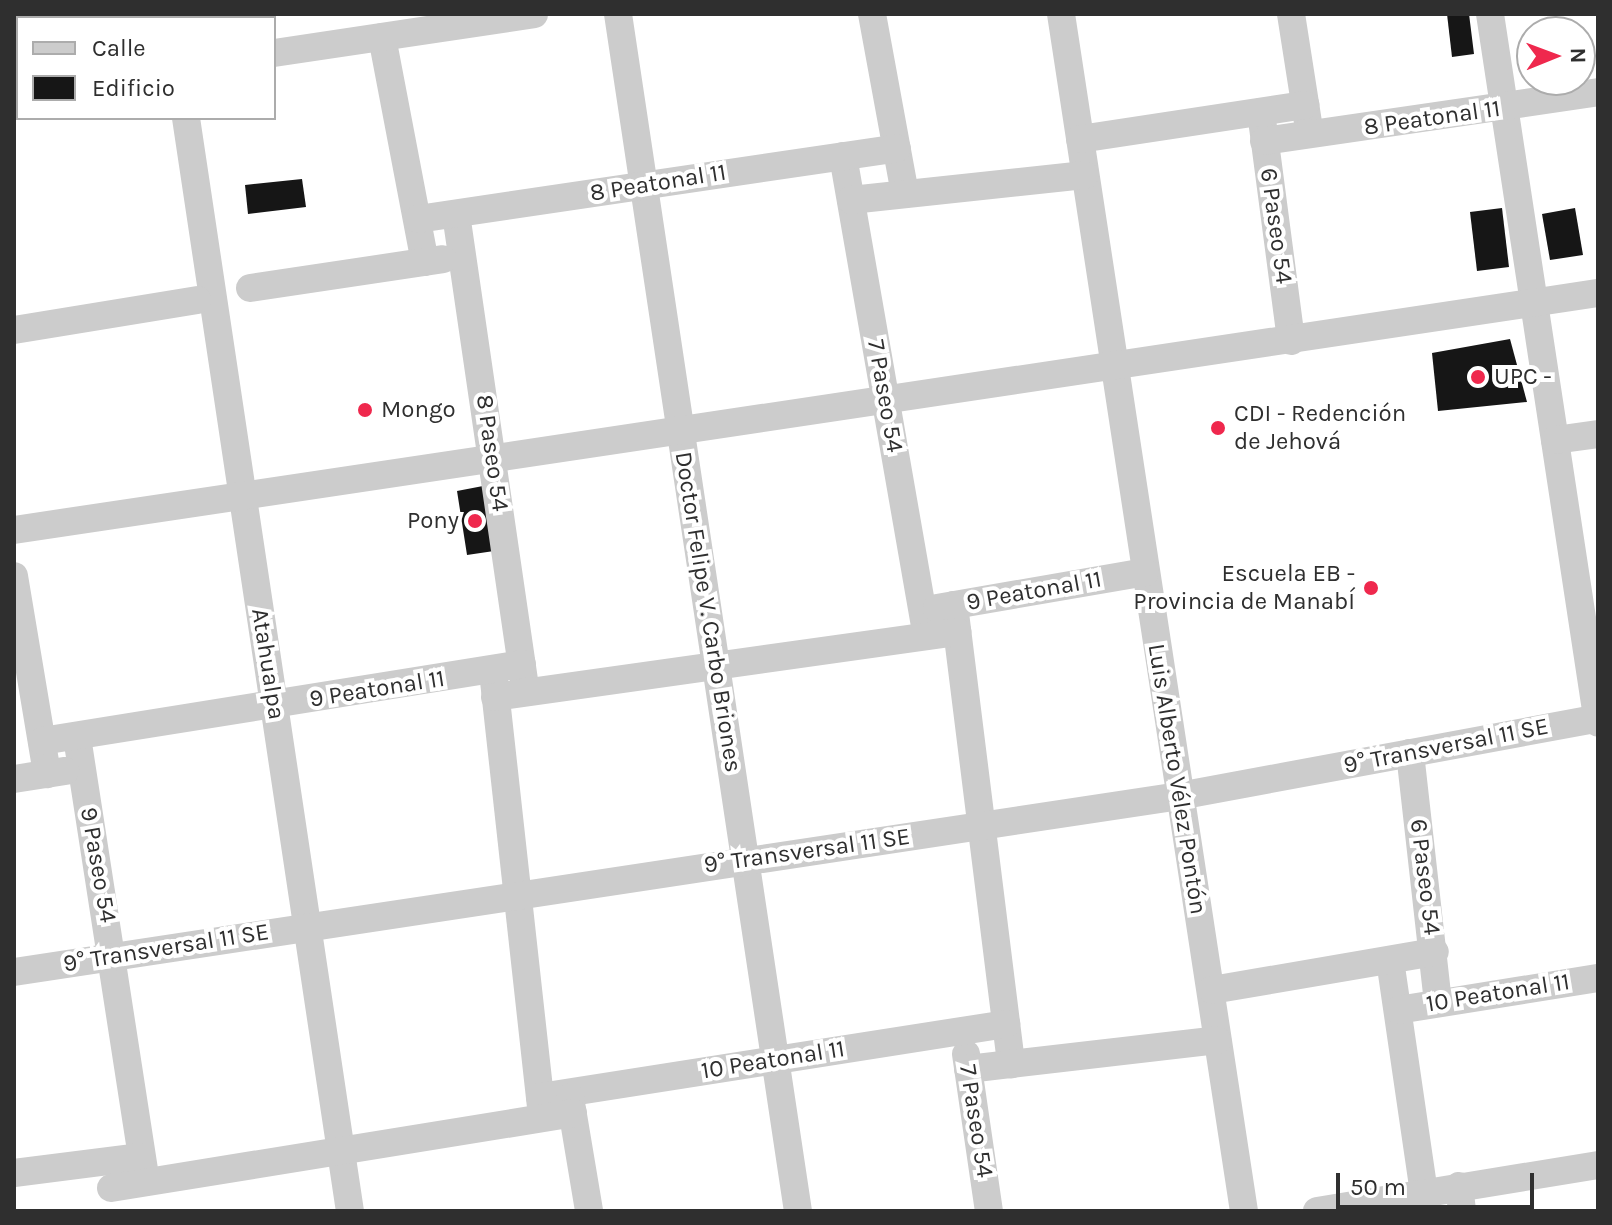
<!DOCTYPE html>
<html>
<head>
<meta charset="utf-8">
<style>
	body { margin:0 }
	#map { position:relative; width:1612px; height:1225px; overflow:hidden; background:#fff; font-family:Karla,sans-serif }
	div>[style] { position:absolute }
	.building>* { inset:0; background:#161616 }
	.minor>* { height:28px; margin:-14px; padding:0 14px; transform-origin:14px; border-radius:14px; background:#ccc }
	.dots>* { width:22px; height:22px; translate:-50% -50%; box-sizing:border-box; border:4px solid #fff; border-radius:50% }
	span { translate:-50% -50%; white-space:nowrap; text-align:center; line-height:1.15; -webkit-text-stroke:8px #fff; paint-order:stroke }
	.street-label { font-size:24px; color:#2f2f2f }
	.poi-label { font-size:24px; color:#2f2f2f }
	.left { translate:0 -50%; text-align:left }
	.right { translate:-100% -50%; text-align:right }
	.frame { position:absolute; inset:0; border:16px solid #2f2f2f; pointer-events:none }
	.legend { position:absolute; left:16px; top:16px; width:260px; height:104px; box-sizing:border-box; background:#fff; border:2px solid #acacac; margin:0; padding:10px 14px; list-style:none; font-size:24px; color:#2f2f2f }
	.legend li { display:flex; align-items:center; gap:16px; height:40px }
	.legend b { width:40px; border:2px solid #acacac }
	.north { position:absolute; left:1516px; top:16px; width:80px; height:80px; box-sizing:border-box; background:#fff; border:2px solid #acacac; border-radius:50%; rotate:89deg; font-size:22px; font-weight:700; line-height:32px; text-align:center; color:#2f2f2f }
	.north::after { content:''; display:block; margin:auto; width:28px; height:36px; background:#ef284d; clip-path:polygon(50% 0,100% 100%,50% 72%,0 100%) }
	.scale { position:absolute; left:1336px; top:1173px; width:198px; height:36px; box-sizing:border-box; border:4px solid #2f2f2f; border-top:0; padding-left:10px; font-size:24px; line-height:28px; white-space:nowrap; color:#2f2f2f; -webkit-text-stroke:6px #fff; paint-order:stroke }
</style>
</head>
<body>
<div id="map">
	<div class="building">
		<div style="clip-path:polygon(1447px 14px,1469px 14px,1474px 54px,1452px 57px)"></div>
		<div style="clip-path:polygon(302px 179px,306px 207px,248px 214px,245px 185px)"></div>
		<div style="clip-path:polygon(1502px 208px,1509px 267px,1477px 271px,1470px 212px)"></div>
		<div style="clip-path:polygon(1575px 208px,1583px 255px,1550px 260px,1542px 214px)"></div>
		<div style="clip-path:polygon(1510px 339px,1527px 402px,1438px 411px,1432px 353px)"></div>
		<div style="clip-path:polygon(370px 401px,373px 417px,360px 419px,357px 403px)"></div>
		<div style="clip-path:polygon(483px 486px,494px 551px,467px 555px,457px 491px)"></div>
	</div>
	<div class="minor">
		<div style="left:170px;top:14px;width:4px;rotate:76deg"></div>
		<div style="left:618px;top:14px;width:1210px;rotate:81.45deg"></div>
		<div style="left:872px;top:14px;width:183px;rotate:79.6deg"></div>
		<div style="left:1061px;top:14px;width:1211px;rotate:81.31deg"></div>
		<div style="left:1291px;top:14px;width:109px;rotate:81.1deg"></div>
		<div style="left:1490px;top:14px;width:717px;rotate:81.34deg"></div>
		<div style="left:382px;top:37px;width:229px;rotate:79.2deg"></div>
		<div style="left:274px;top:53px;width:263px;rotate:-8.5deg"></div>
		<div style="left:14px;top:93px;width:4px;rotate:-14deg"></div>
		<div style="left:1261px;top:112px;width:231px;rotate:82.5deg"></div>
		<div style="left:186px;top:118px;width:1105px;rotate:81.47deg"></div>
		<div style="left:1080px;top:139px;width:228px;rotate:-8.6deg"></div>
		<div style="left:1264px;top:141px;width:338px;rotate:-8.3deg"></div>
		<div style="left:843px;top:156px;width:487px;rotate:80.1deg"></div>
		<div style="left:851px;top:200px;width:235px;rotate:-6.1deg"></div>
		<div style="left:456px;top:214px;width:483px;rotate:81.7deg"></div>
		<div style="left:418px;top:219px;width:484px;rotate:-8.4deg"></div>
		<div style="left:250px;top:288px;width:195px;rotate:-8.5deg"></div>
		<div style="left:14px;top:330px;width:186px;rotate:-9.3deg"></div>
		<div style="left:1555px;top:440px;width:43px;rotate:-7.9deg"></div>
		<div style="left:14px;top:530px;width:1602px;rotate:-8.51deg"></div>
		<div style="left:14px;top:576px;width:201px;rotate:80.5deg"></div>
		<div style="left:954px;top:605px;width:463px;rotate:82.9deg"></div>
		<div style="left:937px;top:608px;width:211px;rotate:-9.8deg"></div>
		<div style="left:494px;top:681px;width:435px;rotate:83.7deg"></div>
		<div style="left:495px;top:697px;width:467px;rotate:-8deg"></div>
		<div style="left:77px;top:737px;width:450px;rotate:81.2deg"></div>
		<div style="left:42px;top:741px;width:486px;rotate:-9.1deg"></div>
		<div style="left:1410px;top:753px;width:251px;rotate:83.6deg"></div>
		<div style="left:14px;top:779px;width:52px;rotate:-8.9deg"></div>
		<div style="left:1390px;top:960px;width:234px;rotate:81.7deg"></div>
		<div style="left:14px;top:972px;width:1178px;rotate:-8.59deg"></div>
		<div style="left:1179px;top:796px;width:426px;rotate:-10.5deg"></div>
		<div style="left:1212px;top:990px;width:226px;rotate:-9.7deg"></div>
		<div style="left:1398px;top:1010px;width:203px;rotate:-9.1deg"></div>
		<div style="left:966px;top:1054px;width:159px;rotate:81.7deg"></div>
		<div style="left:968px;top:1069px;width:251px;rotate:-6.6deg"></div>
		<div style="left:540px;top:1097px;width:472px;rotate:-8.9deg"></div>
		<div style="left:570px;top:1097px;width:116px;rotate:80.5deg"></div>
		<div style="left:14px;top:1173px;width:128px;rotate:-7.2deg"></div>
		<div style="left:1459px;top:1186px;width:25px;rotate:83deg"></div>
		<div style="left:111px;top:1188px;width:468px;rotate:-9.2deg"></div>
		<div style="left:1317px;top:1211px;width:285px;rotate:-9.3deg"></div>
	</div>
	<div class="dots">
		<div style="left:1478px;top:377px;background:#ef284d"></div>
		<div style="left:365px;top:410px;background:#ef284d"></div>
		<div style="left:1218px;top:428px;background:#ef284d"></div>
		<div style="left:475px;top:521px;background:#ef284d"></div>
		<div style="left:1371px;top:588px;background:#ef284d"></div>
	</div>
	<div class="street-label">
		<span style="left:1432px;top:118px;rotate:-8deg">8 Peatonal 11</span>
		<span style="left:658px;top:183px;rotate:-9deg">8 Peatonal 11</span>
		<span style="left:1276px;top:226px;rotate:82deg">6 Paseo 54</span>
		<span style="left:885px;top:396px;rotate:80deg">7 Paseo 54</span>
		<span style="left:492px;top:453px;rotate:82deg">8 Paseo 54</span>
		<span style="left:1034px;top:591px;rotate:-10deg">9 Peatonal 11</span>
		<span style="left:708px;top:612px;rotate:81deg">Doctor Felipe V. Carbo Briones</span>
		<span style="left:268px;top:664px;rotate:81deg">Atahualpa</span>
		<span style="left:377px;top:689px;rotate:-9deg">9 Peatonal 11</span>
		<span style="left:1446px;top:746px;rotate:-11deg">9° Transversal 11 SE</span>
		<span style="left:1177px;top:779px;rotate:81deg">Luis Alberto Vélez Pontón</span>
		<span style="left:807px;top:851px;rotate:-8deg">9° Transversal 11 SE</span>
		<span style="left:98px;top:865px;rotate:80deg">9 Paseo 54</span>
		<span style="left:1425px;top:877px;rotate:83deg">6 Paseo 54</span>
		<span style="left:166px;top:948px;rotate:-9deg">9° Transversal 11 SE</span>
		<span style="left:1498px;top:993px;rotate:-9deg">10 Peatonal 11</span>
		<span style="left:773px;top:1060px;rotate:-9deg">10 Peatonal 11</span>
		<span style="left:976px;top:1121px;rotate:81deg">7 Paseo 54</span>
	</div>
	<div class="poi-label">
		<span class="left" style="left:1494px;top:377px">UPC -</span>
		<span class="left" style="left:381px;top:410px">Mongo</span>
		<span class="left" style="left:1234px;top:428px">CDI - Redención<br>de Jehová</span>
		<span class="right" style="left:459px;top:521px">Pony</span>
		<span class="right" style="left:1355px;top:588px">Escuela EB -<br>Provincia de ManabÍ</span>
	</div>
	<div class="frame"></div>
	<ul class="legend">
	<li><b style="height:10px;background:#ccc"></b>Calle</li>
	<li><b style="height:22px;background:#161616"></b>Edificio</li>
	</ul>
	<div class="north">N</div>
	<div class="scale">50 m</div>
</div>
</body>
</html>
